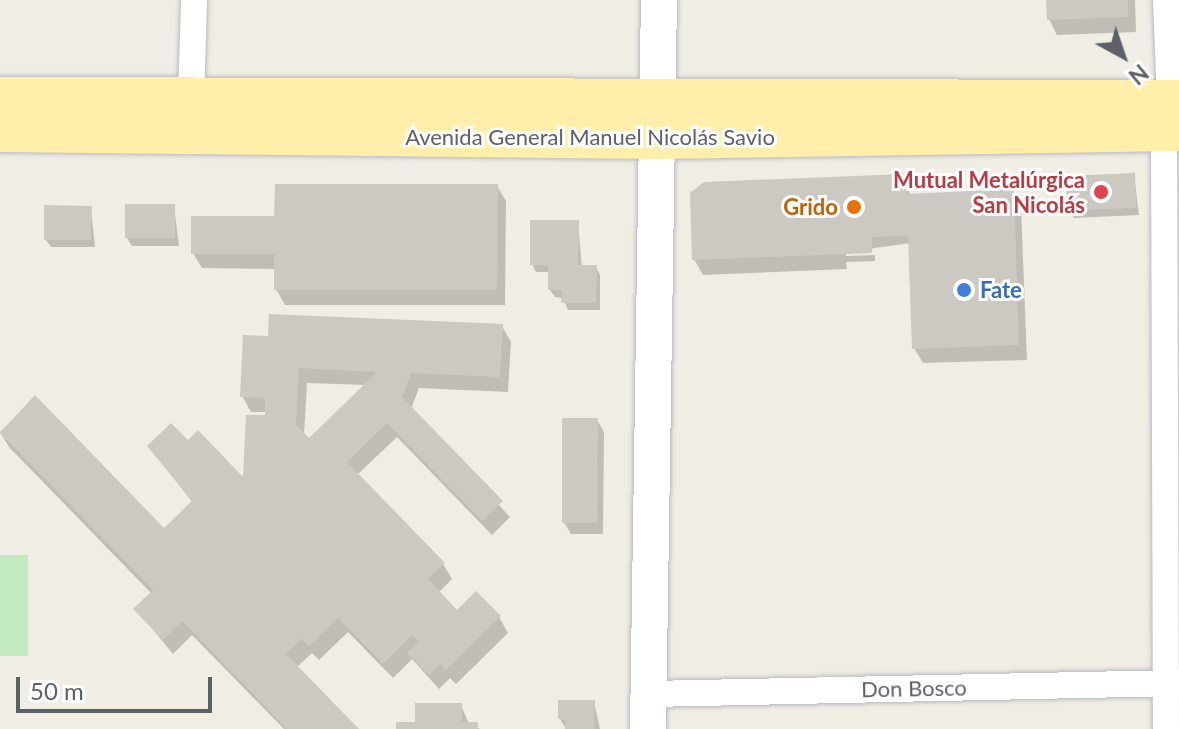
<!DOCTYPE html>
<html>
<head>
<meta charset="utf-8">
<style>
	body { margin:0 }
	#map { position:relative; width:1179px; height:729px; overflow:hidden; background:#f0ede5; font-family:Lato,sans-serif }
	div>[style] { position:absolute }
	.green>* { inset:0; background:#c1eabf }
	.shadow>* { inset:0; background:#0003 }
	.building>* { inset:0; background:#ccc8c2 }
	.roads { filter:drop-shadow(0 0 2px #b7bbc0) drop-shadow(0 0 2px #b7bbc0) }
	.street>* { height:26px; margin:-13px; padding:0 13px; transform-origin:13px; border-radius:13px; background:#fff }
	.secondary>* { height:36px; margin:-18px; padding:0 18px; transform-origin:18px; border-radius:18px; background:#fff }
	.primary>* { height:40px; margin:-20px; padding:0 20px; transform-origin:20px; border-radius:20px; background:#ffefab }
	.dots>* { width:22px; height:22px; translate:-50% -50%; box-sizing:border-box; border:4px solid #fff; border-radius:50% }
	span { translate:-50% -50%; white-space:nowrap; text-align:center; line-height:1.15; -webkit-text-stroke:6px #fff; paint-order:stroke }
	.street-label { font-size:22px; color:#5d6167 }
	.health-label { font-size:22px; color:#be3a42; font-weight:700 }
	.right { translate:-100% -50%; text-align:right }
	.food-label { font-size:22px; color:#c56008; font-weight:700 }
	.shop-label { font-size:22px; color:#366cbe; font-weight:700 }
	.left { translate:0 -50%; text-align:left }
	.north { position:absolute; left:1083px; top:16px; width:80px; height:80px; -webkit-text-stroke:6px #fff; paint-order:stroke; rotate:140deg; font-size:22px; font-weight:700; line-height:32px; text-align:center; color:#5d6167 }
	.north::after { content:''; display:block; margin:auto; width:28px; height:36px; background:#5d6167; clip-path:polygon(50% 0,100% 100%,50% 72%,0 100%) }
	.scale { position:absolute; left:16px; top:677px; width:196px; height:36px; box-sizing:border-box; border:4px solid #5d6167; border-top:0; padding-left:10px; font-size:24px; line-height:28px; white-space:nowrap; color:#5d6167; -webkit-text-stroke:6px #fff; paint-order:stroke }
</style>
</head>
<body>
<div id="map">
	<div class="green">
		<div style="clip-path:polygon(0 555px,28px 555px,28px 656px,0 656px)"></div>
	</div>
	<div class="shadow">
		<div style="clip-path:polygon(1048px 0,1135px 0,1136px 32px,1057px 35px,1049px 19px)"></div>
		<div style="clip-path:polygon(1134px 175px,1139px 215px,1074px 218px,1069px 210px)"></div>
		<div style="clip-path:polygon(905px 176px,910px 195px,1012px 191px,1021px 207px,1027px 360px,923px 363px,914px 348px,911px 243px,846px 252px,846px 256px,875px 255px,875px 261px,846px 262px,847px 269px,703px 275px,694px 259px)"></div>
		<div style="clip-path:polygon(497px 186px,506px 201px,505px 305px,285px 305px,276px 289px,276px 269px,202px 268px,193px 253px)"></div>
		<div style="clip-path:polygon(174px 206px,179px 246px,132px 246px,127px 238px)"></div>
		<div style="clip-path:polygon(91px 208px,95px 247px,51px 247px,46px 240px)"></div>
		<div style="clip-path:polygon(578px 222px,582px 267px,596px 267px,600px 275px,600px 310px,568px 310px,563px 298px,555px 297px,550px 290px,550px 272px,536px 272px,532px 264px)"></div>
		<div style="clip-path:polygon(evenodd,502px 326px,511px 342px,508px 392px,419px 388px,411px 409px,510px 517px,492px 535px,397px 437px,357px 475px,443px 564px,452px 579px,438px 593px,457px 612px,499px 617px,508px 633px,456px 684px,450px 678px,439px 689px,412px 659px,393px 678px,348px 632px,319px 660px,312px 653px,297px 667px,356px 729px,284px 729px,192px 635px,173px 654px,136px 609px,152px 594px,9px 447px,0 432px,35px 398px,164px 531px,193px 503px,150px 447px,188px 443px,245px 481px,267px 412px,251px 412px,242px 396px,270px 338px,502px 326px,307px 383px,366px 385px,309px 441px,304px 436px,307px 383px)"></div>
		<div style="clip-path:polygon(597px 420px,604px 432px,603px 534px,571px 534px,564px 522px)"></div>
		<div style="clip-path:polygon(594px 702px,600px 729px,566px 729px,560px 719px)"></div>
		<div style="clip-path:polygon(461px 705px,469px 724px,480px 729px,398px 729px)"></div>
	</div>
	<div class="building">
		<div style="clip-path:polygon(1046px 0,1128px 0,1128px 17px,1047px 20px)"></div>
		<div style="clip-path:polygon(1135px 173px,1136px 208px,1067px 210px,1066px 176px)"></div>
		<div style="clip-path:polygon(906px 174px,907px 194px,1014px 189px,1019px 345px,912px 349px,908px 236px,872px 237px,872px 253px,692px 260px,690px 193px,704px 182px)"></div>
		<div style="clip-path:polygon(275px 184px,498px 184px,497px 290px,274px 290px,274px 254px,191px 254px,191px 216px,274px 216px)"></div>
		<div style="clip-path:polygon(125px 204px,175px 204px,175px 238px,125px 238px)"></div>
		<div style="clip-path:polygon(44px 205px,92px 206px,91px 240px,44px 240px)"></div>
		<div style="clip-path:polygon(530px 220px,579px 220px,578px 265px,597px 265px,596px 303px,561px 303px,562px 290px,548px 290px,548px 265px,530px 265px)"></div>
		<div style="clip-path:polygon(evenodd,269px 314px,503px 324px,500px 377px,411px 373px,402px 397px,503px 501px,482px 521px,387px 423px,347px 462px,445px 563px,428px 579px,457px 610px,476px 591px,501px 616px,446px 670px,440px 664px,429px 675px,407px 653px,418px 641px,412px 635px,383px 664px,338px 618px,309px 646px,302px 639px,286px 654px,359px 729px,287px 729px,182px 621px,163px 640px,133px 609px,153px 590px,0 433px,35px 395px,164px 528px,192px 501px,147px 446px,171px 423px,188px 440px,198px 430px,243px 477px,246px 415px,265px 415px,265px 398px,240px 397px,243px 335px,268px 336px,269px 314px,299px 368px,377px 372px,309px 438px,296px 425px,299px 368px)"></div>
		<div style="clip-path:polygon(562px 418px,598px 418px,597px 523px,562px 523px)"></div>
		<div style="clip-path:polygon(558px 700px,595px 700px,594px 729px,565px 729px,565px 720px,558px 719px)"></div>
		<div style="clip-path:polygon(415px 703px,462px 703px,462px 722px,478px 722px,478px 729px,396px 729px,396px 722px,415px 722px)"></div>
	</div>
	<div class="roads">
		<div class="street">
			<div style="left:1166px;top:0;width:100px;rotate:87.7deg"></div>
			<div style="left:191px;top:98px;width:98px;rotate:-88.2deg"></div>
			<div style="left:1164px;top:131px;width:598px;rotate:89.81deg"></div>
			<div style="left:649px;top:694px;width:530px;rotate:-1.19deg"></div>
		</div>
		<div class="secondary">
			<div style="left:648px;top:729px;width:729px;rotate:-89.14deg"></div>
		</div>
		<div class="primary">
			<div style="left:0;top:97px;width:1179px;rotate:0.15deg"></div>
			<div style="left:0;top:132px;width:656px;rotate:0.61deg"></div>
			<div style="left:656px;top:139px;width:523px;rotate:-0.88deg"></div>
		</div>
	</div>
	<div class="dots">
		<div style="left:1101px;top:192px;background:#e0444e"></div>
		<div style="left:854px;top:207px;background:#e8710a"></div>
		<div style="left:964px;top:290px;background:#3f7fe0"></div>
	</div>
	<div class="street-label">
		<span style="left:590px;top:137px">Avenida General Manuel Nicolás Savio</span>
		<span style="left:914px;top:688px;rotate:-1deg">Don Bosco</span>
	</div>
	<div class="health-label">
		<span class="right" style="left:1085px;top:192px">Mutual Metalúrgica<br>San Nicolás</span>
	</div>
	<div class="food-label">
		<span class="right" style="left:838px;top:207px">Grido</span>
	</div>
	<div class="shop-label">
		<span class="left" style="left:980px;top:290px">Fate</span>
	</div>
	<div class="north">N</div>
	<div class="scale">50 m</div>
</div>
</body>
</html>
